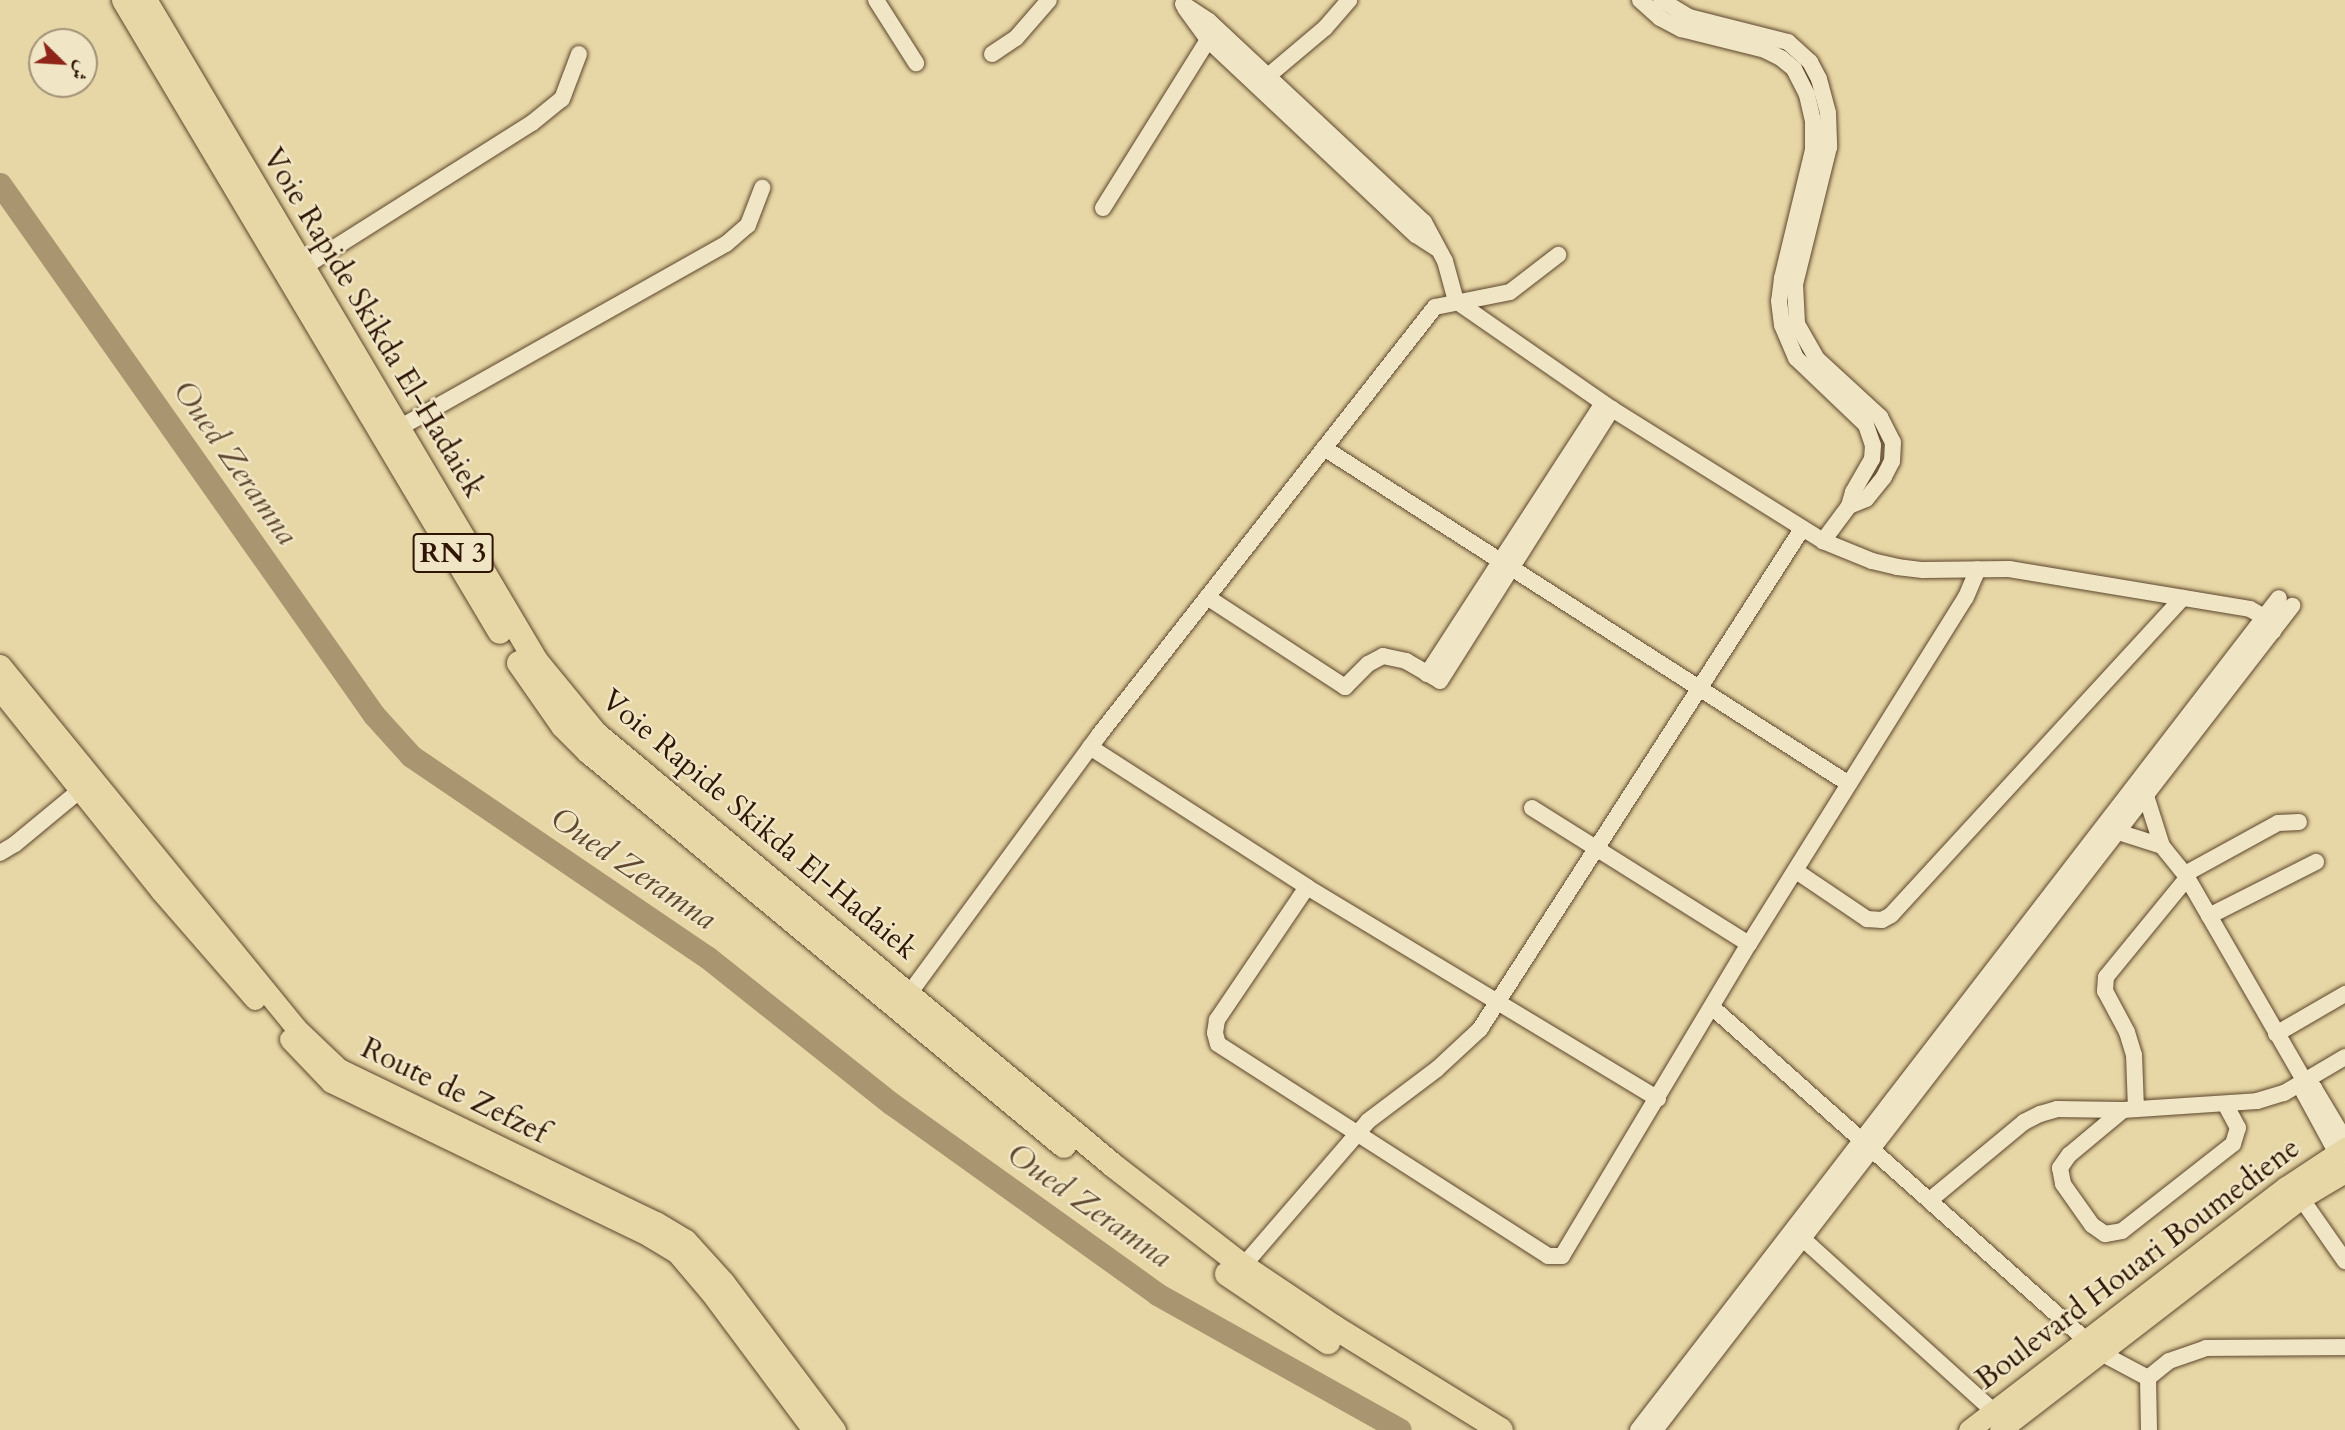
<!DOCTYPE html>
<html>
<head>
<meta charset="utf-8">
<style>
	body { margin:0 }
	#map { position:relative; width:2345px; height:1430px; overflow:hidden; background:#e8d7a6; font-family:Cardo,Amiri,serif }
	div>[style] { position:absolute }
	.river>* { height:23px; margin:-11.5px; padding:0 11.5px; transform-origin:11.5px; border-radius:11.5px; background:#a9956f }
	.roads { filter:drop-shadow(0 0 2px #5c462c) drop-shadow(0 0 2px #5c462c) }
	.minor>* { height:16px; margin:-8px; padding:0 8px; transform-origin:8px; border-radius:8px; background:#f0e5c5 }
	.major>* { height:21px; margin:-10.5px; padding:0 10.5px; transform-origin:10.5px; border-radius:10.5px; background:#e8d7a6 }
	.highway>* { height:24px; margin:-12px; padding:0 12px; transform-origin:12px; border-radius:12px; background:#e8d7a6 }
	span { translate:-50% -50%; white-space:nowrap; text-align:center; line-height:1.15; -webkit-text-stroke:5px #f0e5c5; paint-order:stroke }
	.shield-label span { padding:2px 5px; background:#f0e5c5; border:2px solid; border-radius:5px; -webkit-text-stroke-width:0 }
	.shield-label { font-size:28px; color:#2e1504; font-weight:700 }
	.street-label { font-size:30px; color:#2e1504 }
	.water-label { font-size:32px; color:#5f482f; font-style:italic }
	.north { position:absolute; left:28px; top:28px; width:70px; height:70px; box-sizing:border-box; background:#f0e5c5; border:2px solid #a29278; border-radius:50%; rotate:114deg; font-size:19px; font-weight:700; line-height:28px; text-align:center; color:#2e1504 }
	.north::after { content:''; display:block; margin:auto; width:24px; height:32px; background:#8f2418; clip-path:polygon(50% 0,100% 100%,50% 72%,0 100%) }
</style>
</head>
<body>
<div id="map">
	<div class="river">
		<div style="left:0;top:184px;width:649px;rotate:54.84deg"></div>
		<div style="left:374px;top:715px;width:55px;rotate:47.9deg"></div>
		<div style="left:411px;top:756px;width:358px;rotate:34.2deg"></div>
		<div style="left:707px;top:957px;width:236px;rotate:38.5deg"></div>
		<div style="left:892px;top:1104px;width:326px;rotate:35.6deg"></div>
		<div style="left:1157px;top:1294px;width:278px;rotate:29.2deg"></div>
	</div>
	<div class="roads">
		<div class="minor">
			<div style="left:876px;top:0;width:75px;rotate:57.6deg"></div>
			<div style="left:1640px;top:0;width:27px;rotate:42deg"></div>
			<div style="left:1660px;top:18px;width:24px;rotate:28deg"></div>
			<div style="left:1681px;top:29px;width:87px;rotate:14deg"></div>
			<div style="left:1765px;top:50px;width:18px;rotate:27deg"></div>
			<div style="left:1781px;top:58px;width:17px;rotate:40deg"></div>
			<div style="left:1794px;top:69px;width:29px;rotate:63deg"></div>
			<div style="left:1807px;top:95px;width:28px;rotate:77deg"></div>
			<div style="left:1813px;top:122px;width:28px;rotate:90deg"></div>
			<div style="left:1813px;top:150px;width:132px;rotate:103.6deg"></div>
			<div style="left:1782px;top:278px;width:23px;rotate:97deg"></div>
			<div style="left:1779px;top:301px;width:24px;rotate:83deg"></div>
			<div style="left:1782px;top:325px;width:36px;rotate:67deg"></div>
			<div style="left:1796px;top:358px;width:97px;rotate:43.7deg"></div>
			<div style="left:1866px;top:425px;width:21px;rotate:71deg"></div>
			<div style="left:1873px;top:445px;width:14px;rotate:94deg"></div>
			<div style="left:1872px;top:459px;width:38px;rotate:120deg"></div>
			<div style="left:1853px;top:492px;width:15px;rotate:106deg"></div>
			<div style="left:1849px;top:506px;width:44px;rotate:126.6deg"></div>
			<div style="left:1661px;top:0;width:33px;rotate:31deg"></div>
			<div style="left:1689px;top:17px;width:102px;rotate:14.2deg"></div>
			<div style="left:1788px;top:42px;width:30px;rotate:42deg"></div>
			<div style="left:1810px;top:62px;width:19px;rotate:62deg"></div>
			<div style="left:1819px;top:79px;width:35px;rotate:75deg"></div>
			<div style="left:1828px;top:113px;width:34px;rotate:88deg"></div>
			<div style="left:1829px;top:147px;width:141px;rotate:103.9deg"></div>
			<div style="left:1795px;top:284px;width:40px;rotate:87.1deg"></div>
			<div style="left:1797px;top:324px;width:40px;rotate:60.3deg"></div>
			<div style="left:1817px;top:359px;width:86px;rotate:42.6deg"></div>
			<div style="left:1880px;top:417px;width:28px;rotate:63deg"></div>
			<div style="left:1893px;top:442px;width:19px;rotate:93deg"></div>
			<div style="left:1892px;top:461px;width:18px;rotate:117deg"></div>
			<div style="left:1884px;top:477px;width:28px;rotate:129deg"></div>
			<div style="left:1866px;top:499px;width:18px;rotate:158deg"></div>
			<div style="left:1183px;top:4px;width:31px;rotate:33deg"></div>
			<div style="left:1209px;top:21px;width:294px;rotate:43.1deg"></div>
			<div style="left:1424px;top:222px;width:44px;rotate:61.7deg"></div>
			<div style="left:1445px;top:261px;width:41px;rotate:74.6deg"></div>
			<div style="left:1456px;top:301px;width:190px;rotate:34.7deg"></div>
			<div style="left:1612px;top:409px;width:249px;rotate:32deg"></div>
			<div style="left:1823px;top:541px;width:53px;rotate:22.2deg"></div>
			<div style="left:1872px;top:561px;width:26px;rotate:13deg"></div>
			<div style="left:1897px;top:567px;width:26px;rotate:7deg"></div>
			<div style="left:1923px;top:570px;width:86px;rotate:-0.7deg"></div>
			<div style="left:2009px;top:569px;width:244px;rotate:9.4deg"></div>
			<div style="left:2250px;top:609px;width:16px;rotate:30deg"></div>
			<div style="left:2264px;top:617px;width:17px;rotate:57deg"></div>
			<div style="left:1185px;top:8px;width:39px;rotate:54deg"></div>
			<div style="left:1208px;top:40px;width:285px;rotate:43.2deg"></div>
			<div style="left:1416px;top:235px;width:24px;rotate:33deg"></div>
			<div style="left:992px;top:54px;width:29px;rotate:-34deg"></div>
			<div style="left:1016px;top:38px;width:50px;rotate:-49deg"></div>
			<div style="left:1268px;top:76px;width:75px;rotate:-40.1deg"></div>
			<div style="left:1325px;top:28px;width:37px;rotate:-49deg"></div>
			<div style="left:1103px;top:208px;width:198px;rotate:-58deg"></div>
			<div style="left:304px;top:267px;width:270px;rotate:-32.3deg"></div>
			<div style="left:532px;top:123px;width:38px;rotate:-39deg"></div>
			<div style="left:562px;top:99px;width:48px;rotate:-69.3deg"></div>
			<div style="left:399px;top:428px;width:375px;rotate:-29.4deg"></div>
			<div style="left:726px;top:244px;width:29px;rotate:-41deg"></div>
			<div style="left:748px;top:225px;width:40px;rotate:-69deg"></div>
			<div style="left:1324px;top:448px;width:623px;rotate:32.62deg"></div>
			<div style="left:1207px;top:597px;width:165px;rotate:33.1deg"></div>
			<div style="left:1345px;top:687px;width:33px;rotate:-45deg"></div>
			<div style="left:1368px;top:664px;width:17px;rotate:-28deg"></div>
			<div style="left:1383px;top:656px;width:24px;rotate:12deg"></div>
			<div style="left:1406px;top:661px;width:39px;rotate:30deg"></div>
			<div style="left:1440px;top:681px;width:322px;rotate:-57.7deg"></div>
			<div style="left:1427px;top:674px;width:323px;rotate:-57deg"></div>
			<div style="left:1090px;top:747px;width:258px;rotate:32.8deg"></div>
			<div style="left:1307px;top:887px;width:410px;rotate:31.1deg"></div>
			<div style="left:2146px;top:796px;width:52px;rotate:72.3deg"></div>
			<div style="left:2162px;top:846px;width:36px;rotate:51deg"></div>
			<div style="left:2185px;top:874px;width:240px;rotate:60deg"></div>
			<div style="left:2305px;top:1082px;width:11px;rotate:34deg"></div>
			<div style="left:2314px;top:1088px;width:61px;rotate:59.2deg"></div>
			<div style="left:1532px;top:808px;width:256px;rotate:32.1deg"></div>
			<div style="left:2118px;top:832px;width:46px;rotate:17.7deg"></div>
			<div style="left:0;top:853px;width:17px;rotate:-31deg"></div>
			<div style="left:15px;top:844px;width:83px;rotate:-39.6deg"></div>
			<div style="left:1796px;top:871px;width:86px;rotate:34.1deg"></div>
			<div style="left:1867px;top:919px;width:15px;rotate:4deg"></div>
			<div style="left:1882px;top:920px;width:10px;rotate:-29deg"></div>
			<div style="left:1891px;top:915px;width:431px;rotate:-47.4deg"></div>
			<div style="left:2185px;top:874px;width:106px;rotate:-28.7deg"></div>
			<div style="left:2278px;top:823px;width:21px;rotate:-3deg"></div>
			<div style="left:1307px;top:887px;width:161px;rotate:124.1deg"></div>
			<div style="left:1217px;top:1020px;width:13px;rotate:99deg"></div>
			<div style="left:1215px;top:1033px;width:11px;rotate:75deg"></div>
			<div style="left:1218px;top:1044px;width:392px;rotate:32.7deg"></div>
			<div style="left:1548px;top:1256px;width:14px"></div>
			<div style="left:1562px;top:1256px;width:364px;rotate:-59.1deg"></div>
			<div style="left:1749px;top:944px;width:409px;rotate:-58deg"></div>
			<div style="left:1966px;top:597px;width:30px;rotate:-67deg"></div>
			<div style="left:2209px;top:916px;width:120px;rotate:-26.8deg"></div>
			<div style="left:903px;top:1002px;width:331px;rotate:-53.7deg"></div>
			<div style="left:1099px;top:735px;width:544px;rotate:-51.87deg"></div>
			<div style="left:1435px;top:307px;width:76px;rotate:-11.3deg"></div>
			<div style="left:1510px;top:292px;width:61px;rotate:-37.6deg"></div>
			<div style="left:1712px;top:1007px;width:499px;rotate:41.7deg"></div>
			<div style="left:2276px;top:1034px;width:80px;rotate:-30.1deg"></div>
			<div style="left:2305px;top:1082px;width:11px;rotate:95deg"></div>
			<div style="left:2304px;top:1093px;width:77px;rotate:61.4deg"></div>
			<div style="left:2136px;top:1109px;width:54px;rotate:-92.1deg"></div>
			<div style="left:2134px;top:1055px;width:24px;rotate:-107deg"></div>
			<div style="left:2127px;top:1032px;width:47px;rotate:-118.2deg"></div>
			<div style="left:2105px;top:991px;width:14px;rotate:-86deg"></div>
			<div style="left:2106px;top:977px;width:128px;rotate:-50.7deg"></div>
			<div style="left:2123px;top:1110px;width:70px;rotate:140.2deg"></div>
			<div style="left:2069px;top:1155px;width:16px;rotate:125deg"></div>
			<div style="left:2060px;top:1168px;width:16px;rotate:79deg"></div>
			<div style="left:2063px;top:1184px;width:50px;rotate:54.7deg"></div>
			<div style="left:2092px;top:1225px;width:16px;rotate:35deg"></div>
			<div style="left:2105px;top:1234px;width:17px;rotate:-10deg"></div>
			<div style="left:2122px;top:1231px;width:141px;rotate:-38.1deg"></div>
			<div style="left:2233px;top:1144px;width:17px;rotate:-73deg"></div>
			<div style="left:2238px;top:1128px;width:27px;rotate:-118deg"></div>
			<div style="left:2301px;top:1198px;width:77px;rotate:55.1deg"></div>
			<div style="left:1930px;top:1200px;width:122px;rotate:-39.7deg"></div>
			<div style="left:2024px;top:1122px;width:18px;rotate:-27deg"></div>
			<div style="left:2040px;top:1114px;width:18px;rotate:-16deg"></div>
			<div style="left:2057px;top:1109px;width:66px;rotate:0.9deg"></div>
			<div style="left:2123px;top:1110px;width:134px;rotate:-3.8deg"></div>
			<div style="left:2257px;top:1101px;width:28px;rotate:-17deg"></div>
			<div style="left:2284px;top:1093px;width:71px;rotate:-30.5deg"></div>
			<div style="left:1803px;top:1239px;width:255px;rotate:42.1deg"></div>
			<div style="left:1243px;top:1266px;width:191px;rotate:-49.2deg"></div>
			<div style="left:1368px;top:1121px;width:86px;rotate:-37deg"></div>
			<div style="left:1437px;top:1069px;width:59px;rotate:-42.9deg"></div>
			<div style="left:1480px;top:1029px;width:595px;rotate:-57.22deg"></div>
			<div style="left:2101px;top:1353px;width:53px;rotate:28deg"></div>
			<div style="left:2148px;top:1378px;width:52px;rotate:88.9deg"></div>
			<div style="left:2148px;top:1378px;width:27px;rotate:-39deg"></div>
			<div style="left:2169px;top:1361px;width:39px;rotate:-19deg"></div>
			<div style="left:2206px;top:1348px;width:139px;rotate:-0.4deg"></div>
			<div style="left:1638px;top:1430px;width:1050px;rotate:-52.39deg"></div>
			<div style="left:1655px;top:1430px;width:1042px;rotate:-52.29deg"></div>
		</div>
		<div class="major">
			<div style="left:0;top:665px;width:470px;rotate:50.8deg"></div>
			<div style="left:297px;top:1029px;width:58px;rotate:43.6deg"></div>
			<div style="left:339px;top:1069px;width:352px;rotate:25.8deg"></div>
			<div style="left:656px;top:1222px;width:35px;rotate:31deg"></div>
			<div style="left:686px;top:1240px;width:57px;rotate:47.9deg"></div>
			<div style="left:724px;top:1282px;width:185px;rotate:53.1deg"></div>
			<div style="left:0;top:690px;width:258px;rotate:51.3deg"></div>
			<div style="left:161px;top:891px;width:143px;rotate:49deg"></div>
			<div style="left:290px;top:1039px;width:59px;rotate:46.4deg"></div>
			<div style="left:331px;top:1082px;width:353px;rotate:25.8deg"></div>
			<div style="left:649px;top:1236px;width:33px;rotate:31deg"></div>
			<div style="left:677px;top:1253px;width:52px;rotate:49.6deg"></div>
			<div style="left:711px;top:1293px;width:171px;rotate:53.3deg"></div>
			<div style="left:1969px;top:1430px;width:399px;rotate:-37.5deg"></div>
			<div style="left:2286px;top:1187px;width:71px;rotate:-33.5deg"></div>
			<div style="left:2000px;top:1430px;width:380px;rotate:-37.6deg"></div>
			<div style="left:2301px;top:1198px;width:51px;rotate:-30.6deg"></div>
		</div>
		<div class="highway">
			<div style="left:124px;top:0;width:735px;rotate:59.25deg"></div>
			<div style="left:145px;top:0;width:768px;rotate:59.39deg"></div>
			<div style="left:536px;top:661px;width:94px;rotate:50.6deg"></div>
			<div style="left:596px;top:734px;width:674px;rotate:39.83deg"></div>
			<div style="left:1114px;top:1166px;width:163px;rotate:37.8deg"></div>
			<div style="left:1243px;top:1266px;width:110px;rotate:33.8deg"></div>
			<div style="left:1334px;top:1327px;width:196px;rotate:31.7deg"></div>
			<div style="left:519px;top:663px;width:77px;rotate:55.1deg"></div>
			<div style="left:563px;top:726px;width:37px;rotate:45deg"></div>
			<div style="left:589px;top:752px;width:617px;rotate:39.67deg"></div>
			<div style="left:1227px;top:1274px;width:122px;rotate:34deg"></div>
		</div>
	</div>
	<div class="shield-label">
		<span style="left:453px;top:553px">RN 3</span>
	</div>
	<div class="street-label">
		<span style="left:373px;top:323px;rotate:59deg">Voie Rapide Skikda El-Hadaiek</span>
		<span style="left:759px;top:825px;rotate:40deg">Voie Rapide Skikda El-Hadaiek</span>
		<span style="left:454px;top:1091px;rotate:26deg">Route de Zefzef</span>
		<span style="left:2138px;top:1264px;rotate:-37deg">Boulevard Houari Boumediene</span>
	</div>
	<div class="water-label">
		<span style="left:235px;top:463px;rotate:55deg">Oued Zeramna</span>
		<span style="left:633px;top:869px;rotate:34deg">Oued Zeramna</span>
		<span style="left:1089px;top:1206px;rotate:35deg">Oued Zeramna</span>
	</div>
	<div class="north">ش</div>
</div>
</body>
</html>
